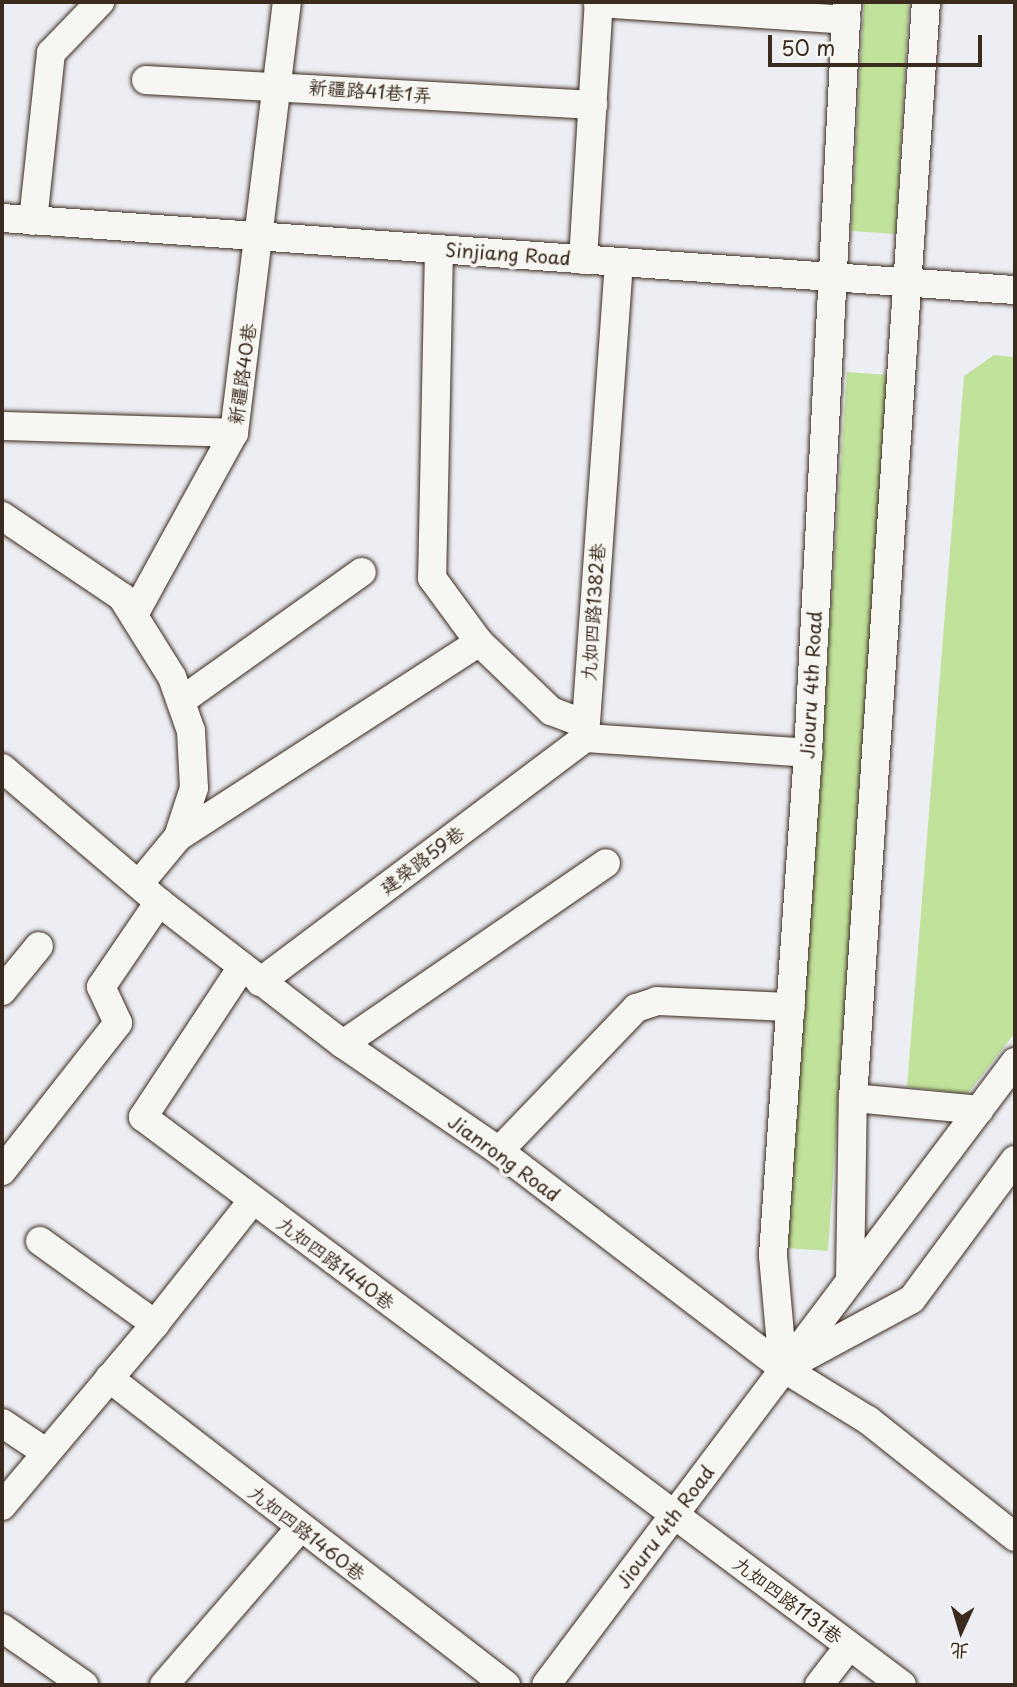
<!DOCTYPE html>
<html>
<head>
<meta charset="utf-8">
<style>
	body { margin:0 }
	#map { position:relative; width:1017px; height:1687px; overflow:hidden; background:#eceef3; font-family:"Playpen Sans","LXGW WenKai TC",sans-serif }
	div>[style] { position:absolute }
	.green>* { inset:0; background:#c0e29b }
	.roads { filter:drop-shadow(0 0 2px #3b2a1e) drop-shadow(0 0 2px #3b2a1e) }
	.minor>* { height:28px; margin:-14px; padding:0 14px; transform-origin:14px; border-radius:14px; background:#f6f6f2 }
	span { translate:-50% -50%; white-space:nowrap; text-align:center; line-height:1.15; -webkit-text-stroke:7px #f6f6f2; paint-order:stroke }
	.street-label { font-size:19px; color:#3b2a1e }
	.frame { position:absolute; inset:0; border:4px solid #3b2a1e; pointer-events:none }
	.north { position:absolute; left:926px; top:1596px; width:70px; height:70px; -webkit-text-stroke:5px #f6f6f2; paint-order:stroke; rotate:184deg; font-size:19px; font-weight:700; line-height:28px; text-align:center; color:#3b2a1e }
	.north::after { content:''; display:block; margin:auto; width:24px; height:32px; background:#3b2a1e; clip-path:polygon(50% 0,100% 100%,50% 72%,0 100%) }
	.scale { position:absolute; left:768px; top:35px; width:214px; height:32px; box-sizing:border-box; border:4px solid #3b2a1e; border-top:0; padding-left:9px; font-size:21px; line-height:24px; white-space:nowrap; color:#3b2a1e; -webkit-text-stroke:5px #f6f6f2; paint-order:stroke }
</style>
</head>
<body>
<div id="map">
	<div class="green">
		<div style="clip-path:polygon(864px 2px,909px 2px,896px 234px,851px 231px)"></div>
		<div style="clip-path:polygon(994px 355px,1015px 357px,1015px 1033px,968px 1093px,960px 1093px,907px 1087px,964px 376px)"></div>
		<div style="clip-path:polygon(847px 372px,888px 375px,828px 1251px,787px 1248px)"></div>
	</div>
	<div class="roads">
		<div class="minor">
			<div style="left:598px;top:3px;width:249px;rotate:3.9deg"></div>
			<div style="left:146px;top:80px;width:448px;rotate:3.2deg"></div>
			<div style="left:2px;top:218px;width:1016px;rotate:4.07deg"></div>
			<div style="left:33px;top:221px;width:169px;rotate:-83.9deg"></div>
			<div style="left:51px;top:53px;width:71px;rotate:-46.1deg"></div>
			<div style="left:439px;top:249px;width:329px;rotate:91.2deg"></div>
			<div style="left:432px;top:578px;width:79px;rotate:53.7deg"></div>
			<div style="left:479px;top:642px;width:100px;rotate:43.8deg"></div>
			<div style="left:551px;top:711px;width:36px;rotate:21deg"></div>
			<div style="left:583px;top:260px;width:258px;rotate:-86.5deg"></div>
			<div style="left:619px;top:262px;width:477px;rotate:94.1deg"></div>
			<div style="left:585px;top:738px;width:224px;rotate:3.8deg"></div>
			<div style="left:2px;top:426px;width:232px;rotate:1.7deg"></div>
			<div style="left:2px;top:516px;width:145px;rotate:34deg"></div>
			<div style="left:122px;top:597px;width:94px;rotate:58deg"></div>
			<div style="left:172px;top:677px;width:57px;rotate:70.6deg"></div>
			<div style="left:191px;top:731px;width:57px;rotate:87deg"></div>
			<div style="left:194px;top:788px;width:52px;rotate:108.1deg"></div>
			<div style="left:178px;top:837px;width:61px;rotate:129.7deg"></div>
			<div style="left:135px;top:613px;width:205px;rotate:-61.2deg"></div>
			<div style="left:234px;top:433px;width:434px;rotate:-83deg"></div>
			<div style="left:181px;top:701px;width:222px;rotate:-35.5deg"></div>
			<div style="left:2px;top:768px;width:206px;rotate:40.5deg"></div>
			<div style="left:159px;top:902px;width:232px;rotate:37.7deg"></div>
			<div style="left:343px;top:1044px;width:189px;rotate:34.4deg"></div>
			<div style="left:499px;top:1151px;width:357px;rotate:37.4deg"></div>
			<div style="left:783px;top:1368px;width:100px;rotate:31.5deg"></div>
			<div style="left:868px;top:1420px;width:188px;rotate:38.5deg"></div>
			<div style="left:178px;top:837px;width:359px;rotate:-32.9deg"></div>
			<div style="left:242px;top:967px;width:180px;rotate:123.4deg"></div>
			<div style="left:143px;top:1117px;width:948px;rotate:36.81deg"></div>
			<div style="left:260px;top:982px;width:406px;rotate:-36.9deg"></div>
			<div style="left:2px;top:991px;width:58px;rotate:-50.6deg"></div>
			<div style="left:343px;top:1044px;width:319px;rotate:-34.5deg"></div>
			<div style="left:853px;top:1098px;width:127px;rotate:5.4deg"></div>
			<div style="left:499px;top:1151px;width:198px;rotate:-46.2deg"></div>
			<div style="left:636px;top:1008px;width:22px;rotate:-18deg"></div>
			<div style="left:657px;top:1001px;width:134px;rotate:2.6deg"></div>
			<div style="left:2px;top:1171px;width:188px;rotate:-51.9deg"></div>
			<div style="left:118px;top:1023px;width:40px;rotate:-115deg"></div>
			<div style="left:101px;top:987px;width:103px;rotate:-55.7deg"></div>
			<div style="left:40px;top:1241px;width:142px;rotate:35.8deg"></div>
			<div style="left:850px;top:1280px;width:182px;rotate:-89.1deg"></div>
			<div style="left:853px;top:1098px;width:1098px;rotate:-86.19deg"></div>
			<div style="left:792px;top:1364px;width:136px;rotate:-28.4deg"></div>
			<div style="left:912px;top:1299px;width:173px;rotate:-53.5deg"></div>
			<div style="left:783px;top:1368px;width:113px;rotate:-95.1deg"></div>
			<div style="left:773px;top:1255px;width:503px;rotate:-86.01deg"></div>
			<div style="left:808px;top:753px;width:752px;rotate:-87.03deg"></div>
			<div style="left:109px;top:1378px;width:502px;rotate:37.71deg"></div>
			<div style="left:2px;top:1423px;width:50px;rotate:33.7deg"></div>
			<div style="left:2px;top:1506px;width:238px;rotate:-49.9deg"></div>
			<div style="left:155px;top:1324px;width:157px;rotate:-51.7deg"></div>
			<div style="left:2px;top:1628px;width:100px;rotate:34.8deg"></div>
			<div style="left:164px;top:1685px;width:208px;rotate:-49.1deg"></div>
			<div style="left:546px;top:1685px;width:780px;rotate:-53.03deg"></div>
			<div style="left:819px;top:1685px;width:49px;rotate:-52.4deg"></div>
		</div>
	</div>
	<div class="street-label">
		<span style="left:370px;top:91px;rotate:4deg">新疆路41巷1弄</span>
		<span style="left:508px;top:254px;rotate:4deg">Sinjiang Road</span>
		<span style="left:242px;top:374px;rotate:-82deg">新疆路40巷</span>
		<span style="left:593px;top:612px;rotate:-86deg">九如四路1382巷</span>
		<span style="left:811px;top:685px;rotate:-87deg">Jiouru 4th Road</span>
		<span style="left:422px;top:860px;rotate:-37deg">建榮路59巷</span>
		<span style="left:504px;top:1158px;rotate:36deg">Jianrong Road</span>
		<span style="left:336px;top:1263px;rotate:37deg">九如四路1440巷</span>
		<span style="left:665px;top:1527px;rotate:-53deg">Jiouru 4th Road</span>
		<span style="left:307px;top:1533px;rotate:38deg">九如四路1460巷</span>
		<span style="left:788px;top:1600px;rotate:37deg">九如四路1131巷</span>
	</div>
	<div class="frame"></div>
	<div class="north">北</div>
	<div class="scale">50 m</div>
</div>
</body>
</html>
